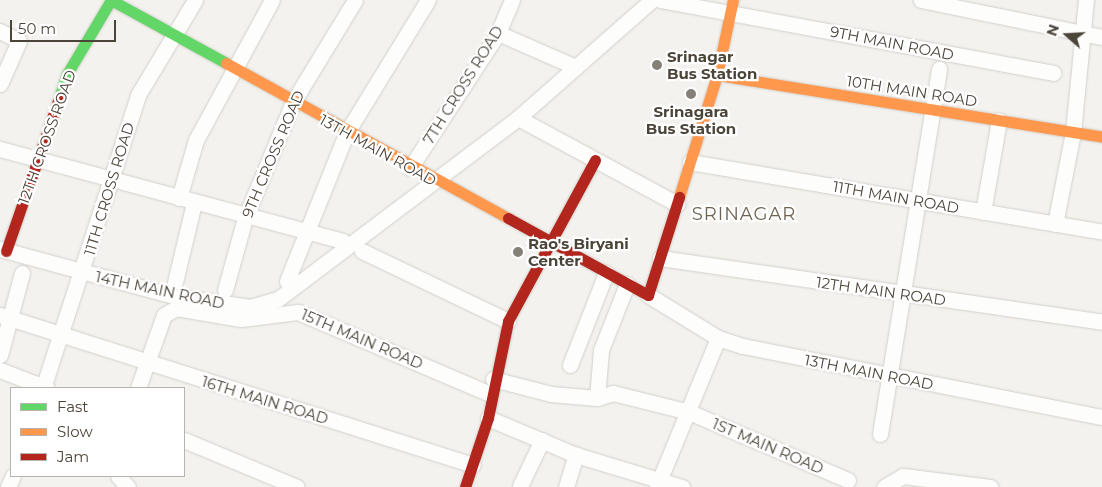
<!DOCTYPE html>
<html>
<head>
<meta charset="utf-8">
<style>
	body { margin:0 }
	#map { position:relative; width:1102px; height:487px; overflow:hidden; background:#f4f2ee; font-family:Montserrat,sans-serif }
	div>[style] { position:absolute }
	.roads { filter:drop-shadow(0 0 1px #d2d0cb) drop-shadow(0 0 1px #d2d0cb) }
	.street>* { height:15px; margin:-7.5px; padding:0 7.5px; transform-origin:7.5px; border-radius:7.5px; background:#fdfdfc }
	.fast>* { height:11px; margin:-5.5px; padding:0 5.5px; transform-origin:5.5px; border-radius:5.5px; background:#63d668 }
	.slow>* { height:11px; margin:-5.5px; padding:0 5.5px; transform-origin:5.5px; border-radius:5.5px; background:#ff974d }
	.jam>* { height:11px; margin:-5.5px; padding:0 5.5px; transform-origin:5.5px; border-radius:5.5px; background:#b3261e }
	.dots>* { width:14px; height:14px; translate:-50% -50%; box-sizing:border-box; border:2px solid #fff; border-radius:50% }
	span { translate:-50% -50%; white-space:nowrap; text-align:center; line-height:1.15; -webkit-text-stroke:4.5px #fff; paint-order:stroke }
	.street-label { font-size:15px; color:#4b4439 }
	.poi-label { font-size:15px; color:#4b4439; font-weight:700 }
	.left { translate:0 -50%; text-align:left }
	.quarter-label { font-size:18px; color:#6e6250; letter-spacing:1px }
	.legend { position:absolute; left:10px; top:387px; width:175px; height:90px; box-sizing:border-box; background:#fff; border:1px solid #b7b4b0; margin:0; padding:6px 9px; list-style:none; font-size:15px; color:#4b4439 }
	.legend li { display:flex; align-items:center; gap:10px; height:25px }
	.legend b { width:25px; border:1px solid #b7b4b0 }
	.north { position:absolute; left:1042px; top:10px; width:50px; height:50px; -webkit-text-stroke:4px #fff; paint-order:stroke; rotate:289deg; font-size:14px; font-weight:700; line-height:20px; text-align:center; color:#4b4439 }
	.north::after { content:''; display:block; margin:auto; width:18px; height:22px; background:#4b4439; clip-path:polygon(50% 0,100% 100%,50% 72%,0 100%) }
	.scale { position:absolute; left:10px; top:20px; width:106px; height:22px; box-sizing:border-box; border:2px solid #4b4439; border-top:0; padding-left:6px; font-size:15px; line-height:18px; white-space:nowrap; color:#4b4439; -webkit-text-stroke:4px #fff; paint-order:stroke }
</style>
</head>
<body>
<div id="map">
	<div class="roads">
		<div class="street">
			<div style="left:660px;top:0;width:400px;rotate:10.5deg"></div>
			<div style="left:921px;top:0;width:185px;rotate:11.6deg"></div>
			<div style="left:0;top:31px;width:21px;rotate:28deg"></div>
			<div style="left:19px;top:41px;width:47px;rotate:113.8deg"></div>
			<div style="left:498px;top:33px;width:85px;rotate:23.6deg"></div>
			<div style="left:518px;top:118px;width:181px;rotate:28.4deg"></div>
			<div style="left:0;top:149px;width:355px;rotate:15deg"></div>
			<div style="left:690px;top:162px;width:418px;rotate:9.6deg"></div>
			<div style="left:410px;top:168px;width:161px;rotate:-56.9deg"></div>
			<div style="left:498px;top:33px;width:36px;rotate:-67deg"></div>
			<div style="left:179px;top:198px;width:60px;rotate:-73.7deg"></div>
			<div style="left:196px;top:140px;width:159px;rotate:-61.5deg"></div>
			<div style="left:983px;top:212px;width:93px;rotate:-80.1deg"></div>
			<div style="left:1055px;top:224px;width:94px;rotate:-78.9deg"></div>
			<div style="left:1073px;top:132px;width:133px;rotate:-84.4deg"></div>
			<div style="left:0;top:249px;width:180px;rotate:15.1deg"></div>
			<div style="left:174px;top:296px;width:77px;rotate:8.2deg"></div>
			<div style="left:250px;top:307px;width:29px;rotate:-16deg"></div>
			<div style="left:278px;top:299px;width:301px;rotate:-37deg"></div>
			<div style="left:518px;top:118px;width:179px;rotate:-41.4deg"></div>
			<div style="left:362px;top:251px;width:162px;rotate:25.6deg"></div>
			<div style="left:660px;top:258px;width:447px;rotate:8.2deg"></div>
			<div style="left:287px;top:281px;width:161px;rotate:-68.1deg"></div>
			<div style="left:347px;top:132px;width:155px;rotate:-58.5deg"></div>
			<div style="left:175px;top:282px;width:81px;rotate:-76.5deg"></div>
			<div style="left:225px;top:290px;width:75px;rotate:-74.5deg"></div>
			<div style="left:245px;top:218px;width:126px;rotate:-67.5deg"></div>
			<div style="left:293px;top:102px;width:119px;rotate:-58.7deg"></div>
			<div style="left:648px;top:295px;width:82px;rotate:31.6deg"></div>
			<div style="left:718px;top:338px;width:26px;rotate:18deg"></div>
			<div style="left:743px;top:346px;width:366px;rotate:11.2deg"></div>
			<div style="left:0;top:315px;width:496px;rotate:17.6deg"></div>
			<div style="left:0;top:355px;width:85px;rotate:-75deg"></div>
			<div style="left:570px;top:365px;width:99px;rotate:-68.6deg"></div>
			<div style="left:0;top:370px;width:50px;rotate:21deg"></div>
			<div style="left:493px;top:379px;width:60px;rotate:14.5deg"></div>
			<div style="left:551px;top:394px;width:46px;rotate:5deg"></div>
			<div style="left:597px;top:398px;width:17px;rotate:-17deg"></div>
			<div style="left:613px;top:393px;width:78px;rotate:14deg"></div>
			<div style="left:689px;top:412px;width:173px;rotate:23.2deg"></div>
			<div style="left:43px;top:388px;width:308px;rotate:-72deg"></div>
			<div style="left:138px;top:95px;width:111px;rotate:-59deg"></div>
			<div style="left:138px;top:388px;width:77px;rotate:-70.4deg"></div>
			<div style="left:164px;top:315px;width:14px;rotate:-30deg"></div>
			<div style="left:176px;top:308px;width:66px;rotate:9.6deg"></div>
			<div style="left:241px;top:319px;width:57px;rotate:-7deg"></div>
			<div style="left:298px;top:312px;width:209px;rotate:23.1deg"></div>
			<div style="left:597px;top:398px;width:48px;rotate:-85.2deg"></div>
			<div style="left:601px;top:350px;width:71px;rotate:-68.5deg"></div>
			<div style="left:488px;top:418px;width:95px;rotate:22.8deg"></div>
			<div style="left:576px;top:455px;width:111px;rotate:16.8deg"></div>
			<div style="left:880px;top:434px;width:370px;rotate:-80.8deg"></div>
			<div style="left:184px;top:440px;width:122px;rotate:22.6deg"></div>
			<div style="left:118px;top:476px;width:15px;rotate:48deg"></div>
			<div style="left:520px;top:486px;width:51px;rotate:-64.4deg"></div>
			<div style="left:657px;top:486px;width:160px;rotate:-67.6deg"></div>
			<div style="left:8px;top:487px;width:12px;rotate:-66deg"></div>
			<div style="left:566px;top:487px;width:34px;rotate:-73deg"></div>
			<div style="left:884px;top:487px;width:22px;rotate:-30deg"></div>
			<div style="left:903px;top:476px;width:88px;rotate:7.2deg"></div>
		</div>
		<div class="fast">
			<div style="left:59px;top:98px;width:25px;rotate:-72deg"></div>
			<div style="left:67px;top:74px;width:86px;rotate:-59.3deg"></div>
			<div style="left:111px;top:0;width:131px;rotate:28.7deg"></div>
		</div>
		<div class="slow">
			<div style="left:226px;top:63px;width:322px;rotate:28.8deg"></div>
			<div style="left:717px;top:75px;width:390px;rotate:9.1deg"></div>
			<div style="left:679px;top:197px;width:128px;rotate:-72.7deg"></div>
			<div style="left:717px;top:75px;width:77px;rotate:-78deg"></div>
		</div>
		<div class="jam">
			<div style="left:508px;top:218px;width:160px;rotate:28.8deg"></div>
			<div style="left:648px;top:295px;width:103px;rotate:-72.4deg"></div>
			<div style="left:6px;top:251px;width:162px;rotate:-70.9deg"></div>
			<div style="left:465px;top:487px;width:73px;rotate:-71.6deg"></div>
			<div style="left:488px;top:418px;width:99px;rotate:-78.3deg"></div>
			<div style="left:508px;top:321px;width:183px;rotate:-61.6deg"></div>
		</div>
	</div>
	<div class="dots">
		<div style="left:657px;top:65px;background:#868178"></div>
		<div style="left:691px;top:94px;background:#868178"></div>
		<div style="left:518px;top:252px;background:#868178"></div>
	</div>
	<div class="street-label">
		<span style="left:892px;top:43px;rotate:11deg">9TH MAIN ROAD</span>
		<span style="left:463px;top:85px;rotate:-58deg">7TH CROSS ROAD</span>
		<span style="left:912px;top:91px;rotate:9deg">10TH MAIN ROAD</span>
		<span style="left:47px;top:137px;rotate:-70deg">12TH CROSS ROAD</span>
		<span style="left:378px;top:150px;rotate:29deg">13TH MAIN ROAD</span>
		<span style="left:273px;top:154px;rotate:-67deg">9TH CROSS ROAD</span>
		<span style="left:109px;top:189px;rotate:-73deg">11TH CROSS ROAD</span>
		<span style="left:896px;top:197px;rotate:10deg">11TH MAIN ROAD</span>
		<span style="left:160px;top:290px;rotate:12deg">14TH MAIN ROAD</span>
		<span style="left:881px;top:291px;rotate:8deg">12TH MAIN ROAD</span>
		<span style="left:362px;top:339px;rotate:23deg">15TH MAIN ROAD</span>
		<span style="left:869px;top:372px;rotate:11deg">13TH MAIN ROAD</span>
		<span style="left:265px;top:400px;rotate:17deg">16TH MAIN ROAD</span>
		<span style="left:768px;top:446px;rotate:23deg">1ST MAIN ROAD</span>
	</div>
	<div class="poi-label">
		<span class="left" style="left:667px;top:65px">Srinagar<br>Bus Station</span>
		<span style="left:691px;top:120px">Srinagara<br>Bus Station</span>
		<span class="left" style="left:528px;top:252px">Rao's Biryani<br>Center</span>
	</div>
	<div class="quarter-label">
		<span style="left:744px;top:214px">SRINAGAR</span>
	</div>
	<ul class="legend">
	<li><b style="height:6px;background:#63d668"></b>Fast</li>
	<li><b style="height:6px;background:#ff974d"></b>Slow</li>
	<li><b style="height:6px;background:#b3261e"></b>Jam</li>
	</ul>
	<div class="north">N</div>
	<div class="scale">50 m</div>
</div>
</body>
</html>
